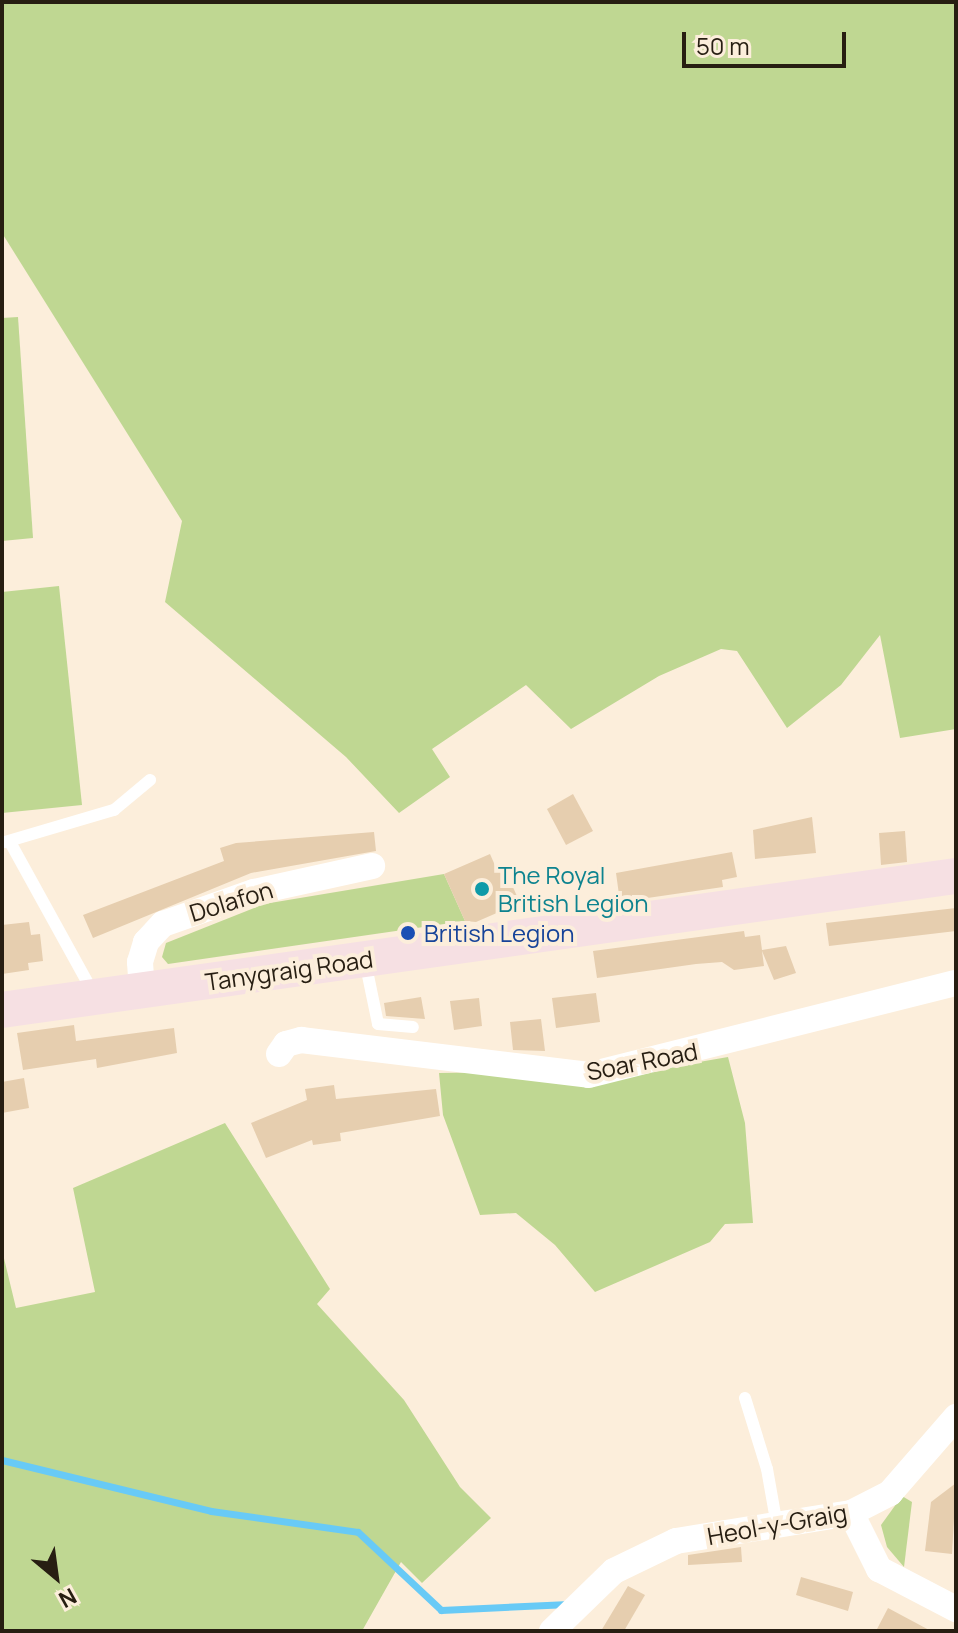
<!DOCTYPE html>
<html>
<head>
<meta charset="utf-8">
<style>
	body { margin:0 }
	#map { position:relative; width:958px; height:1633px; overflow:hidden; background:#fceedb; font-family:Manrope,sans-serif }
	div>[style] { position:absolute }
	.green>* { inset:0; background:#bfd792 }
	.stream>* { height:7px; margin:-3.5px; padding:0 3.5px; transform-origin:3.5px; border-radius:3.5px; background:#68caf6 }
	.building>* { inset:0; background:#e6ceaf }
	.lane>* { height:12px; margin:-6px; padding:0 6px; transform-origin:6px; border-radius:6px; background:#fff }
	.street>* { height:26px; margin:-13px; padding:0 13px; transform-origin:13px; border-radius:13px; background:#fff }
	.secondary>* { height:36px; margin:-18px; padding:0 18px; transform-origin:18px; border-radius:18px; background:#f6e0e3 }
	.dots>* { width:22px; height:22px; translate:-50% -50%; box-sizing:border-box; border:4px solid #fceedb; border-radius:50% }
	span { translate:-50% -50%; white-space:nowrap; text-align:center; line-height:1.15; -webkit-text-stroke:8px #fceedb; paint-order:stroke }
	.culture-label { font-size:24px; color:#0d838f }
	.left { translate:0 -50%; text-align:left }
	.street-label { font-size:24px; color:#271e12 }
	.transit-label { font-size:24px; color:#164399 }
	.frame { position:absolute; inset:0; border:4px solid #271e12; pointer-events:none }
	.north { position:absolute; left:16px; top:1537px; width:80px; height:80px; -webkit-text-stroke:6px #fceedb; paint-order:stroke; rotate:151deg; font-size:22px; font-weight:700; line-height:32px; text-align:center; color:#271e12 }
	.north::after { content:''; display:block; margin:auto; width:28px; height:36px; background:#271e12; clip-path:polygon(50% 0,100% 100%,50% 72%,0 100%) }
	.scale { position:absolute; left:682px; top:32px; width:164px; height:36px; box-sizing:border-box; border:4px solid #271e12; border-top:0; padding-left:10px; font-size:24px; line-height:28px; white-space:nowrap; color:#271e12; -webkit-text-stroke:6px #fceedb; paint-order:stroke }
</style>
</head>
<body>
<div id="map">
	<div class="green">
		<div style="clip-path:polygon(2px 2px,956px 2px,956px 729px,900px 738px,880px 635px,841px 685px,787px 728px,737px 651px,721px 649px,659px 676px,571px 729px,526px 685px,432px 749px,450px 777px,399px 813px,346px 757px,165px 602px,182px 521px,2px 233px)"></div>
		<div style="clip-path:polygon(18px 317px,33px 538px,2px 541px,2px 318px)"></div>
		<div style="clip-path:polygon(59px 586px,82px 805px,2px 813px,2px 592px)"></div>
		<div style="clip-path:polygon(444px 874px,465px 921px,168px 964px,162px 957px,166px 943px,264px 904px)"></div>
		<div style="clip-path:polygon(728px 1057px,745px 1123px,753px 1223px,725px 1224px,710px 1242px,595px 1292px,555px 1245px,516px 1213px,480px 1215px,443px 1115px,439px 1073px,653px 1070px)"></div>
		<div style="clip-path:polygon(225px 1123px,330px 1289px,317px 1304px,404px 1400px,460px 1487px,491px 1518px,422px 1583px,401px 1562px,362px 1631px,2px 1631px,2px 1250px,16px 1308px,95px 1292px,73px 1188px)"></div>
		<div style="clip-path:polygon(902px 1496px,912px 1502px,904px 1567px,887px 1547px,881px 1525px)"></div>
	</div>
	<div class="stream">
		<div style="left:2px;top:1460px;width:215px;rotate:13.7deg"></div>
		<div style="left:211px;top:1511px;width:148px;rotate:8.1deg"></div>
		<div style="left:358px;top:1532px;width:114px;rotate:43.2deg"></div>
		<div style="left:441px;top:1610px;width:128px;rotate:-2.7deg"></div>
	</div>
	<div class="building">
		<div style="clip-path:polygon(573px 794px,593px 831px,566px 845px,547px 809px)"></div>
		<div style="clip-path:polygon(812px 817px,816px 853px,755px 859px,753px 830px)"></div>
		<div style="clip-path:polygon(905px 831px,907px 862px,881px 865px,879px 833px)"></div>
		<div style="clip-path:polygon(374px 832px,376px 851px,251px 873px,93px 938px,83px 915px,224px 861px,220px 848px,236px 843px)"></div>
		<div style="clip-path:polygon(732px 852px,737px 877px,722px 880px,723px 887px,620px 902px,616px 873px)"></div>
		<div style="clip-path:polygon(490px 854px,497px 870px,504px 867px,520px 903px,476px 922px,465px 921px,444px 874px)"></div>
		<div style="clip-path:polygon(956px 908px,956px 931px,829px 946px,826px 923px)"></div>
		<div style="clip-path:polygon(29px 922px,31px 935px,40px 934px,43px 961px,28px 963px,29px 970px,2px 974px,2px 925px)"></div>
		<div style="clip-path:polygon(744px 931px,745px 937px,760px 935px,762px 950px,786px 946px,796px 973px,774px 980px,762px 951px,764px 966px,734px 970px,722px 962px,696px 964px,597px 978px,593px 951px)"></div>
		<div style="clip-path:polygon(596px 993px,600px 1022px,556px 1028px,552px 998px)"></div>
		<div style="clip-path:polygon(421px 997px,425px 1019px,386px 1016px,384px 1003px)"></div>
		<div style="clip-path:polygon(479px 998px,482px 1026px,454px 1030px,450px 1001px)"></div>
		<div style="clip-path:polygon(541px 1019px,545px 1051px,513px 1050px,510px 1022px)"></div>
		<div style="clip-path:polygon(74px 1025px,76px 1041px,174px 1028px,177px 1053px,97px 1068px,96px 1059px,23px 1070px,17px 1033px)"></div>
		<div style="clip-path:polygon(24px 1078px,29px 1108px,2px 1113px,2px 1082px)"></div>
		<div style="clip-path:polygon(334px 1085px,336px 1099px,436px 1089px,440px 1116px,340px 1133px,341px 1141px,313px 1145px,312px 1140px,266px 1158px,251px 1123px,307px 1100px,305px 1089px)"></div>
		<div style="clip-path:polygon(956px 1483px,952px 1554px,925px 1551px,931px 1502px)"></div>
		<div style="clip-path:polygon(741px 1547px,742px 1562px,688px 1565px,688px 1555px)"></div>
		<div style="clip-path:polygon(801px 1577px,853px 1592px,848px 1611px,796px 1595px)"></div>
		<div style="clip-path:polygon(628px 1586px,645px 1595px,624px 1631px,601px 1631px)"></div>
		<div style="clip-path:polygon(888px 1608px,931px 1631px,876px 1631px)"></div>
	</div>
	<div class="lane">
		<div style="left:5px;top:842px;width:114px;rotate:-16.4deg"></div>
		<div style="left:114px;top:810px;width:47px;rotate:-39.8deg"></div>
		<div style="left:10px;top:842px;width:174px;rotate:61.1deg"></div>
		<div style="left:365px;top:961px;width:64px;rotate:78.3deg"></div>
		<div style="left:378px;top:1024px;width:35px;rotate:5deg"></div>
		<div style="left:745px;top:1398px;width:74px;rotate:72.8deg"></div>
		<div style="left:767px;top:1469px;width:58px;rotate:80deg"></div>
	</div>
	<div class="street">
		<div style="left:142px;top:991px;width:29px;rotate:-94deg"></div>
		<div style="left:140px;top:962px;width:21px;rotate:-73deg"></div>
		<div style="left:146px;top:942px;width:25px;rotate:-47deg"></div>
		<div style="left:163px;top:924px;width:96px;rotate:-19.4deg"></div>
		<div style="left:254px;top:892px;width:121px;rotate:-12.4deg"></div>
		<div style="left:279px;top:1054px;width:12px;rotate:-55deg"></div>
		<div style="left:286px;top:1044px;width:16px;rotate:-15deg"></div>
		<div style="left:301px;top:1040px;width:290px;rotate:6.9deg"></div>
		<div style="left:589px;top:1075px;width:378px;rotate:-14.1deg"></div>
		<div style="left:851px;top:1513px;width:63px;rotate:63.4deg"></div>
		<div style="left:879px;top:1569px;width:87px;rotate:27.5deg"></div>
		<div style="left:552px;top:1631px;width:86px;rotate:-44.1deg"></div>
		<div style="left:614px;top:1571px;width:69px;rotate:-25.8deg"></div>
		<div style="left:676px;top:1541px;width:177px;rotate:-9.1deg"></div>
		<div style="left:851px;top:1513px;width:44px;rotate:-27.1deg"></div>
		<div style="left:890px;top:1493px;width:101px;rotate:-49deg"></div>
	</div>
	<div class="secondary">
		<div style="left:2px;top:1010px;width:963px;rotate:-8deg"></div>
	</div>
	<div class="dots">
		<div style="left:482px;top:889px;background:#0f9aa8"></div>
		<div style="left:408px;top:933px;background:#1a4fb4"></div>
	</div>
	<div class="culture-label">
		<span class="left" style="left:498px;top:889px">The Royal<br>British Legion</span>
	</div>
	<div class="street-label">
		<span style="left:231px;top:901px;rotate:-17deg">Dolafon</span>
		<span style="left:289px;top:970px;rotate:-8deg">Tanygraig Road</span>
		<span style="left:642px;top:1061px;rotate:-11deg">Soar Road</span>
		<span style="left:777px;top:1524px;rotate:-10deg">Heol-y-Graig</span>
	</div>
	<div class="transit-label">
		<span class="left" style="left:424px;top:933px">British Legion</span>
	</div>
	<div class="frame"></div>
	<div class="north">N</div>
	<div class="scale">50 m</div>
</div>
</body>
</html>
